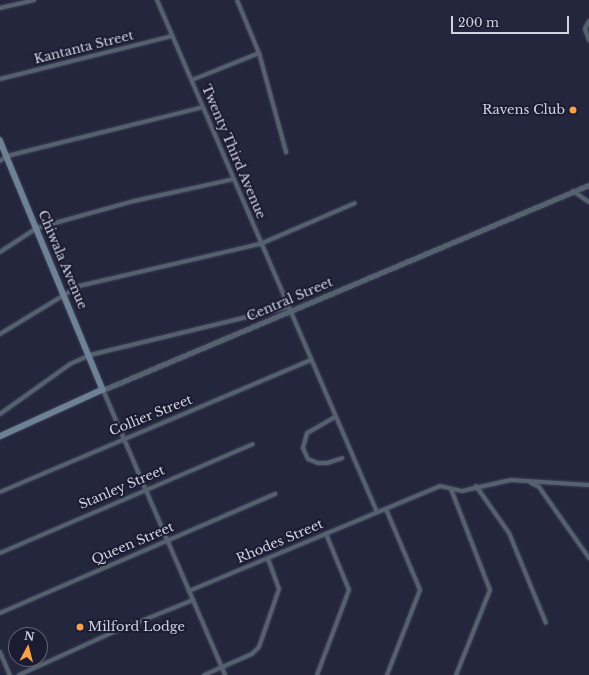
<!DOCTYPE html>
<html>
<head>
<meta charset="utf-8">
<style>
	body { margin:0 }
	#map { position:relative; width:589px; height:675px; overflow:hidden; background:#24263d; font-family:"Libre Baskerville",serif }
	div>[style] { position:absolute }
	.roads { filter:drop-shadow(0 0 1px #3f4257) drop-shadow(0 0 1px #3f4257) }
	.minor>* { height:4px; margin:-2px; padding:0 2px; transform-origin:2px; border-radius:2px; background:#55616f }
	.tertiary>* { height:4.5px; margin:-2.25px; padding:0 2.25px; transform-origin:2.25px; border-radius:2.25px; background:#55616f }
	.secondary>* { height:5.5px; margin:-2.75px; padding:0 2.75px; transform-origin:2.75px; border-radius:2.75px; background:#6d8197 }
	.dots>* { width:11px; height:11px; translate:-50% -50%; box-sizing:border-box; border:2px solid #1b1c32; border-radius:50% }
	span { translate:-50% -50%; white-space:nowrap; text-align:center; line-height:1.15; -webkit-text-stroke:4px #1b1c32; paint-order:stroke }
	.street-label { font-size:13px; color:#cfd2e1 }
	.poi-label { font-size:13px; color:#cfd2e1 }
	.right { translate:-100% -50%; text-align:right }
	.left { translate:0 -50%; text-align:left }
	.north { position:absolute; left:8px; top:627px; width:40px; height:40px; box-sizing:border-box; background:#1b1c32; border:1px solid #636578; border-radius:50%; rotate:7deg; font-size:11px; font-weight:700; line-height:16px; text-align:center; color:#cfd2e1 }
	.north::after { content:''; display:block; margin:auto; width:14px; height:18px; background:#f7a149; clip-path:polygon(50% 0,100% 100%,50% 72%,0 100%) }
	.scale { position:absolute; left:451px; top:16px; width:118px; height:18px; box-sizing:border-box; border:2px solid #cfd2e1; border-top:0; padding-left:5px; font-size:12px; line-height:14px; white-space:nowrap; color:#cfd2e1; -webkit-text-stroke:3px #1b1c32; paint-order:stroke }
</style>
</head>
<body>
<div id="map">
	<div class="roads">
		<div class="minor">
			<div style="left:157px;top:0;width:557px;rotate:66.75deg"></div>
			<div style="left:237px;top:0;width:57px;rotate:67.5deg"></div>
			<div style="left:259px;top:53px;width:103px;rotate:74.7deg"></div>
			<div style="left:0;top:8px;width:35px;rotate:-13deg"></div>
			<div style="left:589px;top:21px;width:9px;rotate:117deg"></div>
			<div style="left:585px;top:29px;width:12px;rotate:70deg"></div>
			<div style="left:0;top:79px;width:177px;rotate:-14deg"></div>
			<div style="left:192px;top:80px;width:72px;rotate:-21.9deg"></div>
			<div style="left:0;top:161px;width:9px;rotate:-36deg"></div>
			<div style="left:7px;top:156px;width:202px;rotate:-14deg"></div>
			<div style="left:573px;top:191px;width:19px;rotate:35deg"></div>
			<div style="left:0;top:252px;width:44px;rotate:-33deg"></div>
			<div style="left:37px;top:228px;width:101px;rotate:-15.6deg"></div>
			<div style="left:134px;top:201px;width:102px;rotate:-12.4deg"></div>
			<div style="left:0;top:334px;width:92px;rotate:-31.3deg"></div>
			<div style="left:79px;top:286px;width:186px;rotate:-13.1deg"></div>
			<div style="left:260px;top:244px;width:103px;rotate:-23.3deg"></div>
			<div style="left:103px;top:390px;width:310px;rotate:66.8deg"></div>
			<div style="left:0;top:414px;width:86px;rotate:-35.5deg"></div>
			<div style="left:70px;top:364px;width:22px;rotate:-24deg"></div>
			<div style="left:90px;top:355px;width:204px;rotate:-13.6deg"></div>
			<div style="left:335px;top:417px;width:32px;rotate:150deg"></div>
			<div style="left:307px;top:433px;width:16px;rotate:105deg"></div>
			<div style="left:303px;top:448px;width:12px;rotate:66deg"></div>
			<div style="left:308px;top:459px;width:11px;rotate:22deg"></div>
			<div style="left:318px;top:463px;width:9px"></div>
			<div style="left:327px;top:463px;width:16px;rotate:-18deg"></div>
			<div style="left:531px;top:483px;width:9px;rotate:27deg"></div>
			<div style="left:539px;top:487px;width:87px;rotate:54.8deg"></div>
			<div style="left:476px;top:486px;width:57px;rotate:54.9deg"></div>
			<div style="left:509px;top:533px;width:97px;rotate:67.7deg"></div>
			<div style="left:451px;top:489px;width:108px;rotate:68.9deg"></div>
			<div style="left:490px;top:590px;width:92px;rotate:111.8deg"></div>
			<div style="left:0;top:492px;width:338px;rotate:-23deg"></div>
			<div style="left:386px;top:509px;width:88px;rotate:67.2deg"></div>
			<div style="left:420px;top:590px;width:91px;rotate:111.2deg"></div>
			<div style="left:0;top:553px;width:275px;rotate:-23.3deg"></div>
			<div style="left:189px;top:591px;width:272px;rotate:-22.7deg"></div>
			<div style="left:440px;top:486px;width:23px;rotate:13deg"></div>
			<div style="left:462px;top:491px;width:50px;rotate:-12.7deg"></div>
			<div style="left:511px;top:480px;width:78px;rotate:3.7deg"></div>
			<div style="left:0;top:613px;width:300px;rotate:-23.4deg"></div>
			<div style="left:0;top:652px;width:25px;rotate:67deg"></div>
			<div style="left:19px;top:675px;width:99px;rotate:-24.5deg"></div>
			<div style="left:109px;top:634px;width:91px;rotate:-22deg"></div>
			<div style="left:204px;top:675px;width:52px;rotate:-23.6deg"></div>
			<div style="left:252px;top:654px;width:10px;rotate:-45deg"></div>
			<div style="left:259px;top:647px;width:61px;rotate:-71deg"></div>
			<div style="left:279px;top:589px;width:33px;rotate:-110deg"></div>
			<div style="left:317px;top:675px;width:91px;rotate:-69.4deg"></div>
			<div style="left:349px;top:590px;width:61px;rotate:-112.3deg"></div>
		</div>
		<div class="tertiary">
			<div style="left:103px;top:390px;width:527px;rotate:-22.87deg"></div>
		</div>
		<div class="secondary">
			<div style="left:0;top:140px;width:270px;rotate:67.6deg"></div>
			<div style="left:103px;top:390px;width:113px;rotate:155.5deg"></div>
		</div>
	</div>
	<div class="dots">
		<div style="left:573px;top:110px;background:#f7a149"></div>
		<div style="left:80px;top:627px;background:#f7a149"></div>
	</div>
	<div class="street-label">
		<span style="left:84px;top:48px;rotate:-14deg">Kantanta Street</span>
		<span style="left:233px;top:152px;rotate:67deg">Twenty Third Avenue</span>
		<span style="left:62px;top:260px;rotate:67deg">Chiwala Avenue</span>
		<span style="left:290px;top:300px;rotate:-23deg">Central Street</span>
		<span style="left:151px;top:416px;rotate:-22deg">Collier Street</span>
		<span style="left:122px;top:488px;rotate:-23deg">Stanley Street</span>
		<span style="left:280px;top:542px;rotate:-23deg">Rhodes Street</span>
		<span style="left:133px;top:544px;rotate:-23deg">Queen Street</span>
	</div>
	<div class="poi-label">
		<span class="right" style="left:565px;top:110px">Ravens Club</span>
		<span class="left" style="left:88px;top:627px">Milford Lodge</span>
	</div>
	<div class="north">N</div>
	<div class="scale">200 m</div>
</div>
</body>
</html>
